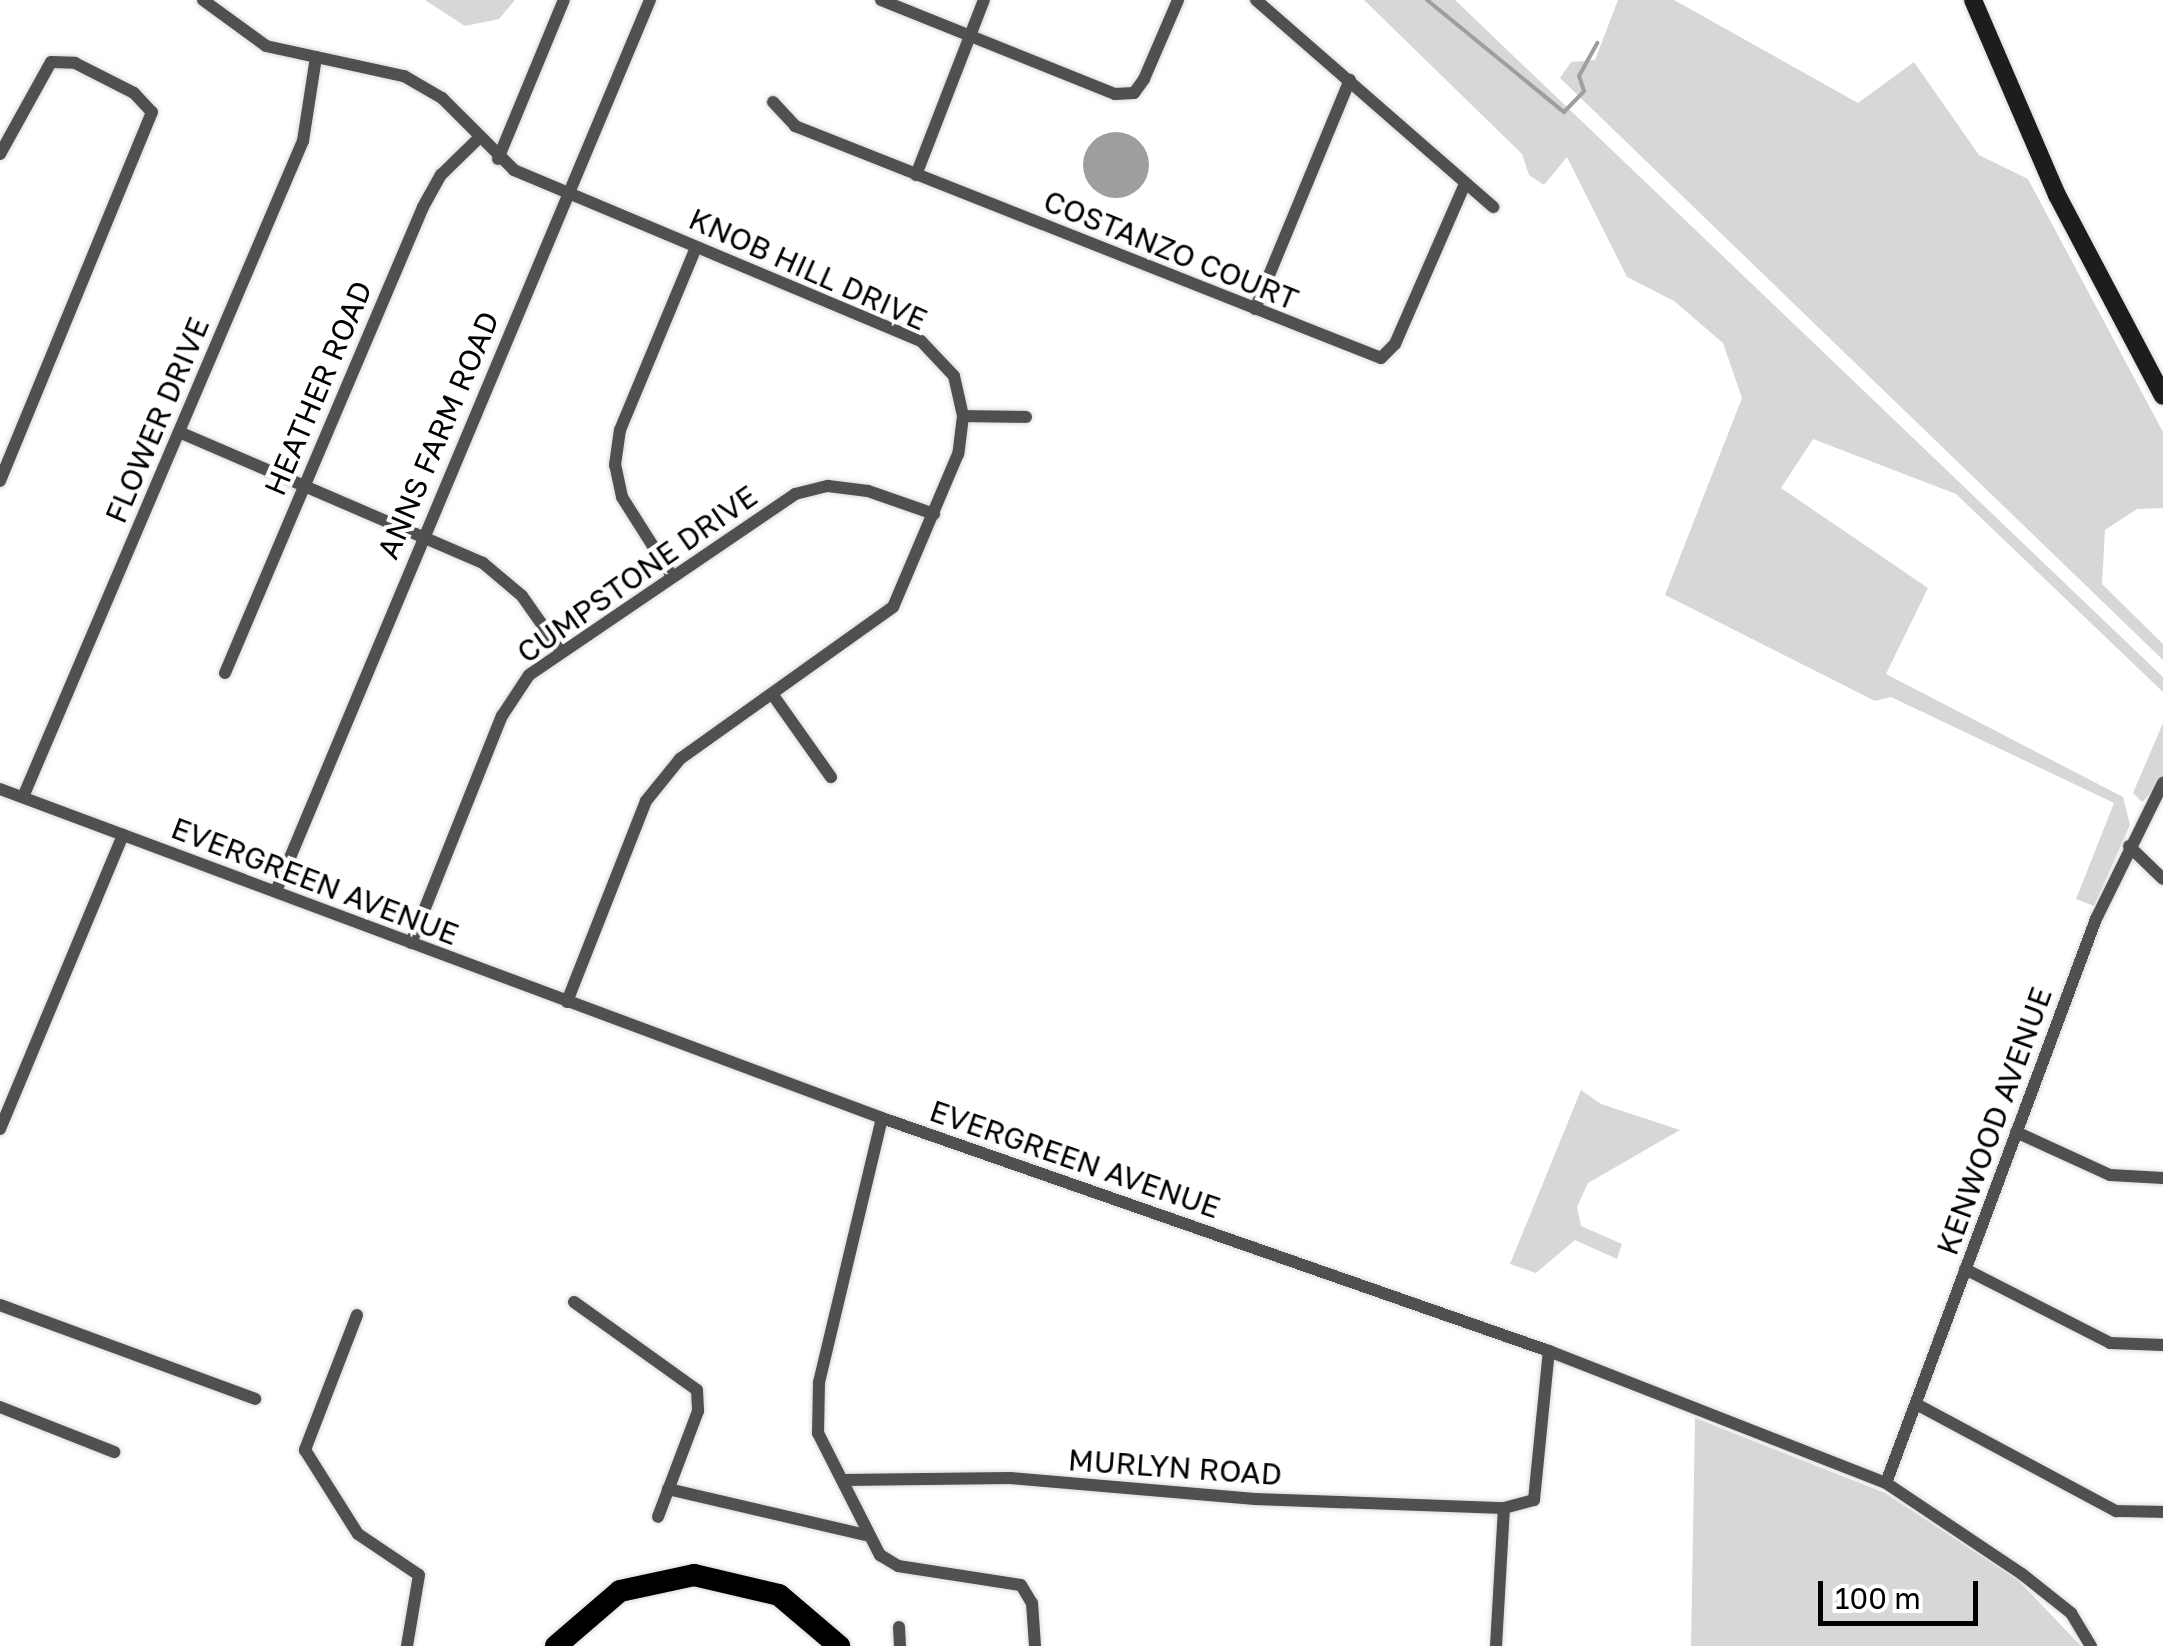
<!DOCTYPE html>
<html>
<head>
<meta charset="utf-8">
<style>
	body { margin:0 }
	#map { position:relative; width:2163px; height:1646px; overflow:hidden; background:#fff; font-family:"Golos Text",sans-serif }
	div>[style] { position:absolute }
	.green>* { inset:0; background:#d7d7d7 }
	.water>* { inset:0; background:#9e9e9e }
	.round { border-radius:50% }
	.stream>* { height:4px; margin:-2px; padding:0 2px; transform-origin:2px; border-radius:2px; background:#9e9e9e }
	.roads { filter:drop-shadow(0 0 2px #dbdbdb) drop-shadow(0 0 2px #dbdbdb) }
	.street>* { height:12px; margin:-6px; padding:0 6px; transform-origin:6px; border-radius:6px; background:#505050 }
	.secondary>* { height:18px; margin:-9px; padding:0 9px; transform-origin:9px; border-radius:9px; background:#1d1d1d }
	.highway>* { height:22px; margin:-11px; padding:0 11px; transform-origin:11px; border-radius:11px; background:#000 }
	span { translate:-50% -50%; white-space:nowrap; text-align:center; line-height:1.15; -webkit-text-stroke:8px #fff; paint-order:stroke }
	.street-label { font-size:30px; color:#000 }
	.scale { position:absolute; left:1818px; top:1581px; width:160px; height:45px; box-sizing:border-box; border:5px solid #000; border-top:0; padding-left:12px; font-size:30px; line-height:35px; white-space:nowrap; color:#000; -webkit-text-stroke:8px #fff; paint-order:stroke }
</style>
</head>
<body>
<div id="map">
	<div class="green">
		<div style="clip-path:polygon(425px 0,515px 0,499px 19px,465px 26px)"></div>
		<div style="clip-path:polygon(1364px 0,1455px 0,2163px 677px,2163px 692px,1956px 494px,1813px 439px,1781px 488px,1928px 588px,1886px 674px,2123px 797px,2130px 825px,2094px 906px,2076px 899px,2114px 803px,1891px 697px,1875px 701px,1665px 595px,1742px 398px,1723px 343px,1674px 301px,1627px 277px,1567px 157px,1544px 185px,1529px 175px,1522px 154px)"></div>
		<div style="clip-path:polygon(1618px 0,1674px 0,1858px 103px,1914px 62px,1979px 155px,2028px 179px,2163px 432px,2163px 508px,2137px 509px,2105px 530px,2102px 584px,2163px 644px,2163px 660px,1560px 78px,1571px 62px,1595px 60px)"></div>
		<div style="clip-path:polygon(2163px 723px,2163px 781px,2142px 802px,2133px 793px)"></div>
		<div style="clip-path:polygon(1581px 1090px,1601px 1104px,1680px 1130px,1588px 1183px,1577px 1207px,1581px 1226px,1622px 1244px,1617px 1259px,1575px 1240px,1536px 1273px,1510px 1264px)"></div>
		<div style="clip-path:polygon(1695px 1418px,1885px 1493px,2018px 1580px,2081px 1646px,1691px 1646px)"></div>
	</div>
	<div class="water">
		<div class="round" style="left:1083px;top:132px;width:66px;height:66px"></div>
	</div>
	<div class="stream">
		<div style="left:1427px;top:0;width:177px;rotate:39.3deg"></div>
		<div style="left:1564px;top:112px;width:29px;rotate:-46deg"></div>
		<div style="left:1584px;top:91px;width:16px;rotate:-108deg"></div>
		<div style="left:1579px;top:76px;width:38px;rotate:-61deg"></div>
	</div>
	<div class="roads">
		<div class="street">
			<div style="left:203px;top:0;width:78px;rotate:36.1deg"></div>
			<div style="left:266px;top:46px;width:141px;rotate:12.3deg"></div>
			<div style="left:404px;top:76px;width:44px;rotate:30.1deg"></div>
			<div style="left:442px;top:98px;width:102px;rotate:45deg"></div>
			<div style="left:514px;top:170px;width:441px;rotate:22.8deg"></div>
			<div style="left:921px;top:341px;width:48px;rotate:46.7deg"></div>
			<div style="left:954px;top:376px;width:41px;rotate:77.3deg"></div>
			<div style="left:963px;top:416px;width:38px;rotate:97deg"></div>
			<div style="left:958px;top:454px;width:166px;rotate:113deg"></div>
			<div style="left:893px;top:607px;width:262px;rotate:144.5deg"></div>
			<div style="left:680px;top:759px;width:54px;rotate:129deg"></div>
			<div style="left:646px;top:801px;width:216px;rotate:111.5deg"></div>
			<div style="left:881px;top:0;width:252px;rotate:21.9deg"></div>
			<div style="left:1115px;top:94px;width:19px;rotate:-3deg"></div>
			<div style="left:1134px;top:93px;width:17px;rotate:-54deg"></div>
			<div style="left:1144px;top:79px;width:86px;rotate:-66.7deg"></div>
			<div style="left:1256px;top:0;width:315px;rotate:41.1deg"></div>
			<div style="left:773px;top:102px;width:33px;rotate:47deg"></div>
			<div style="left:795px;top:126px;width:630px;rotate:21.6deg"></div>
			<div style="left:1381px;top:358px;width:20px;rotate:-45deg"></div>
			<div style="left:1395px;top:344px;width:172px;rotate:-66.4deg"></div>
			<div style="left:0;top:154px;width:105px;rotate:-61deg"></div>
			<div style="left:51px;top:62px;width:24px;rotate:2deg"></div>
			<div style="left:75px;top:63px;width:66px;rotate:27deg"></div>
			<div style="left:134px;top:93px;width:26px;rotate:47deg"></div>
			<div style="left:152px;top:112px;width:399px;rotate:112.4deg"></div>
			<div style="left:498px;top:159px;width:172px;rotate:-67.5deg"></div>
			<div style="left:916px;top:175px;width:188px;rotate:-68.8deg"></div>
			<div style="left:1255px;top:309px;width:248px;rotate:-67.5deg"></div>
			<div style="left:963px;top:416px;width:63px;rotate:0.9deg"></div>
			<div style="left:179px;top:432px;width:331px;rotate:23.3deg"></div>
			<div style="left:483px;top:563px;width:51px;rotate:40.2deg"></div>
			<div style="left:522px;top:596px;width:66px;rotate:54.9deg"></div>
			<div style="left:670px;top:573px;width:90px;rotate:-122.3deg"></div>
			<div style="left:622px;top:497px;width:33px;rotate:-102deg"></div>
			<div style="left:615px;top:465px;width:35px;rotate:-82deg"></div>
			<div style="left:620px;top:430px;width:198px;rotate:-67.4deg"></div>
			<div style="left:225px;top:673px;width:506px;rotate:-66.98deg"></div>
			<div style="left:423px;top:207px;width:37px;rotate:-61deg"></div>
			<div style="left:441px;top:175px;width:54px;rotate:-44.3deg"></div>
			<div style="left:775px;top:698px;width:97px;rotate:54.7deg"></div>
			<div style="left:0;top:789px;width:941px;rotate:20.46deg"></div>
			<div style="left:882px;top:1118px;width:707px;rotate:19.26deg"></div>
			<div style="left:1549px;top:1351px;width:362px;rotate:21.4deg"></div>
			<div style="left:1886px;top:1483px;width:164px;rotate:33.8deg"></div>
			<div style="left:2022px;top:1574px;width:63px;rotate:38.5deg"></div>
			<div style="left:2071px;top:1613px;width:39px;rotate:59deg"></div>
			<div style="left:23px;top:797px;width:713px;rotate:-66.89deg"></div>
			<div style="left:303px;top:141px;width:85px;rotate:-81.2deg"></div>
			<div style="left:2129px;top:846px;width:47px;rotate:44.1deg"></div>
			<div style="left:276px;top:891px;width:966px;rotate:-67.23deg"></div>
			<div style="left:411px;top:943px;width:245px;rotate:-68.2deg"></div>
			<div style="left:502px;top:716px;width:49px;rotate:-56.6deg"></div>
			<div style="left:529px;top:675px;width:322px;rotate:-34.2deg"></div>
			<div style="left:795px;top:494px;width:34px;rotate:-14deg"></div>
			<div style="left:828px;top:486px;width:40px;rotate:7.1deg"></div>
			<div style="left:868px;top:491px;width:70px;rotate:19.2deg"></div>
			<div style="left:882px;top:1118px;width:271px;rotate:103.4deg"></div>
			<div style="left:819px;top:1382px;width:51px;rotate:91.1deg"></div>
			<div style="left:818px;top:1433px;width:137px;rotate:63.1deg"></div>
			<div style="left:880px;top:1555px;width:21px;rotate:31deg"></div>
			<div style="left:898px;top:1566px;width:124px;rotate:8.8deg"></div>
			<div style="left:1021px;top:1585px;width:21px;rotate:59deg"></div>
			<div style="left:1032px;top:1603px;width:43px;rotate:86deg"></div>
			<div style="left:0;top:1129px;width:319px;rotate:-67.3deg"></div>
			<div style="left:2016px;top:1132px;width:103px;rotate:24.6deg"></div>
			<div style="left:2110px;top:1175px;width:53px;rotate:3.2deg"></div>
			<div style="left:1965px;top:1269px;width:163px;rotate:27deg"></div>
			<div style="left:2110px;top:1343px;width:53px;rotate:2.2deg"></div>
			<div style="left:574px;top:1302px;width:151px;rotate:35.6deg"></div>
			<div style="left:697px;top:1390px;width:21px;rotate:87deg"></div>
			<div style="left:698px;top:1411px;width:113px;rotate:110.7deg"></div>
			<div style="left:0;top:1305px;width:272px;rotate:20.2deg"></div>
			<div style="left:357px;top:1315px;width:145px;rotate:111.1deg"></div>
			<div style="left:305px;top:1450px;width:99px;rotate:57.8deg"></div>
			<div style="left:358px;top:1534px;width:73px;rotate:33.9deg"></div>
			<div style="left:419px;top:1575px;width:72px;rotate:99.6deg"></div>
			<div style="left:1918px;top:1405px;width:225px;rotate:28.2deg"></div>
			<div style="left:2116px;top:1511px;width:47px;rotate:1.2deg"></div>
			<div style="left:0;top:1407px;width:123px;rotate:21.5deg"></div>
			<div style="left:842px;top:1480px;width:168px;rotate:-0.7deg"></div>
			<div style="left:1010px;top:1478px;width:246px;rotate:4.9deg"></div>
			<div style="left:1255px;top:1499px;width:249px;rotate:2.1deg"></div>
			<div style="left:1886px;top:1483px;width:602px;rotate:-69.58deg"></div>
			<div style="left:2096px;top:919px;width:152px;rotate:-63.8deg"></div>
			<div style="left:668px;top:1489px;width:203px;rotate:13.1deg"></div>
			<div style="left:899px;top:1627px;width:19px;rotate:87deg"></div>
			<div style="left:1496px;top:1646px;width:138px;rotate:-86.7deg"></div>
			<div style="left:1504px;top:1508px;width:31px;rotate:-15deg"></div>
			<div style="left:1534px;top:1500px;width:150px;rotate:-84.3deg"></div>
		</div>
		<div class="secondary">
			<div style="left:1973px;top:0;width:212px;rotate:66.7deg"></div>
			<div style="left:2057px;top:195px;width:227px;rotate:62.2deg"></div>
		</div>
		<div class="highway">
			<div style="left:556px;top:1646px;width:84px;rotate:-40.7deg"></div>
			<div style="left:620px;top:1591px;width:76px;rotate:-12.2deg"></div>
			<div style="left:694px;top:1575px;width:87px;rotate:13.2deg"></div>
			<div style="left:779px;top:1595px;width:79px;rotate:40.4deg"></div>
		</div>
	</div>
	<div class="street-label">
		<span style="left:1171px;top:250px;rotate:22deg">COSTANZO COURT</span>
		<span style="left:808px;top:269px;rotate:24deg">KNOB HILL DRIVE</span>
		<span style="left:318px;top:388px;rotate:-67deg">HEATHER ROAD</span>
		<span style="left:157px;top:420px;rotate:-67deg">FLOWER DRIVE</span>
		<span style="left:438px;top:435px;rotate:-67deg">ANNS FARM ROAD</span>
		<span style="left:637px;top:574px;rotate:-35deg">CUMPSTONE DRIVE</span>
		<span style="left:315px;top:881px;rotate:21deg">EVERGREEN AVENUE</span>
		<span style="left:1994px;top:1121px;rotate:-70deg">KENWOOD AVENUE</span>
		<span style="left:1075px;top:1159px;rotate:19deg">EVERGREEN AVENUE</span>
		<span style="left:1175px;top:1467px;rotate:4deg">MURLYN ROAD</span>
	</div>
	<div class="scale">100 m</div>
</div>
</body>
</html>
